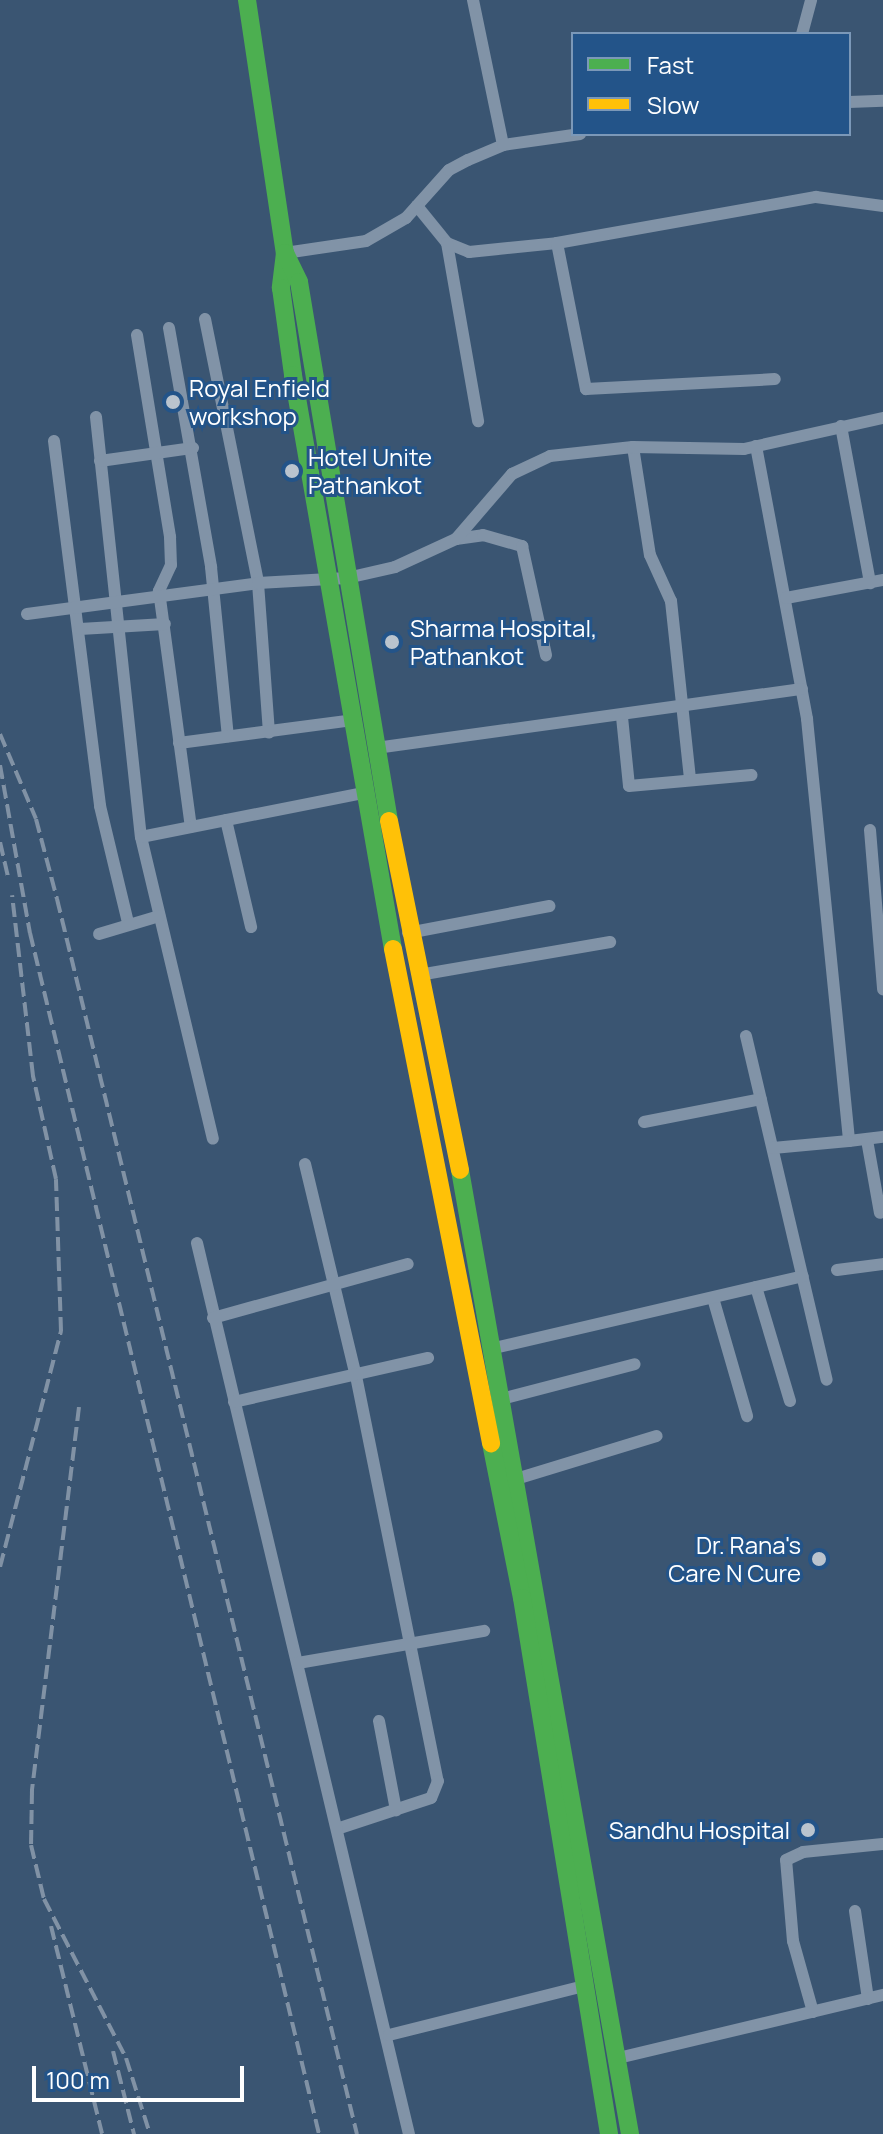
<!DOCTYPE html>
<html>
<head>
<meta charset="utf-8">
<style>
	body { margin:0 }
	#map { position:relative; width:883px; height:2134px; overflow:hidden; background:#3a5572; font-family:Manrope,sans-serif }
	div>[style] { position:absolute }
	.street>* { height:12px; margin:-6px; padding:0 6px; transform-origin:6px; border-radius:6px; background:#8193a7 }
	.fast>* { height:18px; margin:-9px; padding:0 9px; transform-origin:9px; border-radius:9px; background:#4caf50 }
	.slow>* { height:18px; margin:-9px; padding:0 9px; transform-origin:9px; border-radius:9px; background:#ffc107 }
	.rail>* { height:4px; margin-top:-2px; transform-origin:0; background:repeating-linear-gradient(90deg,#8192a5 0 14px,transparent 0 20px) }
	.dots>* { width:22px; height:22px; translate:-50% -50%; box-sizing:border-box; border:4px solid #235489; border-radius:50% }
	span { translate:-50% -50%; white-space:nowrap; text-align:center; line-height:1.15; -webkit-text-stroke:6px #235489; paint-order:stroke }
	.poi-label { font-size:24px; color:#fff }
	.left { translate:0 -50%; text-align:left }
	.right { translate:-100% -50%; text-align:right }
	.legend { position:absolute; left:571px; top:32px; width:280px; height:104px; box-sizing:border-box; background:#235489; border:2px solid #7b98b8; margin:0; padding:10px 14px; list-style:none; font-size:24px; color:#fff }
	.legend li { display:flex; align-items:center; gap:16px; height:40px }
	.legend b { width:40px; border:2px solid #7b98b8 }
	.scale { position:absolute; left:32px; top:2066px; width:212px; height:36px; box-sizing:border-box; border:4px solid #fff; border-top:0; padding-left:10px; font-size:24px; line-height:28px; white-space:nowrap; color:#fff; -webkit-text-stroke:6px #235489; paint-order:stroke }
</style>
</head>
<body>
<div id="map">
	<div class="street">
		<div style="left:473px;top:0;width:148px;rotate:78.3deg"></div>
		<div style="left:802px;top:34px;width:35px;rotate:-75deg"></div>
		<div style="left:849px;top:102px;width:34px;rotate:-2deg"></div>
		<div style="left:417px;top:206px;width:48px;rotate:51deg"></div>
		<div style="left:447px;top:243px;width:24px;rotate:22deg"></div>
		<div style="left:469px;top:252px;width:88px;rotate:-5.8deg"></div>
		<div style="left:557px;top:243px;width:263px;rotate:-10.1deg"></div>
		<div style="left:816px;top:197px;width:68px;rotate:7.7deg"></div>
		<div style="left:447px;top:243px;width:181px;rotate:80.1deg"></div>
		<div style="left:557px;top:243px;width:149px;rotate:78.8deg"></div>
		<div style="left:586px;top:389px;width:189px;rotate:-3deg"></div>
		<div style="left:285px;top:253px;width:82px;rotate:-8.4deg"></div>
		<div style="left:366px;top:241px;width:46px;rotate:-29.9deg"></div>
		<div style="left:406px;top:218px;width:64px;rotate:-48.1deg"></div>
		<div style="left:449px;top:170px;width:21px;rotate:-28deg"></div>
		<div style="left:468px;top:160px;width:38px;rotate:-23deg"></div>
		<div style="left:503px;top:145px;width:78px;rotate:-8.1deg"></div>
		<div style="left:205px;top:319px;width:269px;rotate:78.6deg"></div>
		<div style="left:258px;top:583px;width:150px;rotate:85.8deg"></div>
		<div style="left:169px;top:328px;width:243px;rotate:80deg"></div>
		<div style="left:211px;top:567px;width:170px;rotate:84.3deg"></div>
		<div style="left:137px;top:335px;width:205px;rotate:80.7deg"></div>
		<div style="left:170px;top:537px;width:28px;rotate:88deg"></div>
		<div style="left:171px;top:565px;width:29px;rotate:115deg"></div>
		<div style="left:159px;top:591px;width:238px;rotate:82.3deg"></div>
		<div style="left:96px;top:417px;width:422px;rotate:83.9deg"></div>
		<div style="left:141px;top:837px;width:310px;rotate:76.6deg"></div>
		<div style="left:841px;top:426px;width:160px;rotate:79.5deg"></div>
		<div style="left:54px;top:441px;width:368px;rotate:82.8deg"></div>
		<div style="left:100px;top:806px;width:120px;rotate:76.5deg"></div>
		<div style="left:756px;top:446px;width:278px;rotate:79.4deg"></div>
		<div style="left:807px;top:719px;width:424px;rotate:84.3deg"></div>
		<div style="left:849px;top:1141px;width:34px;rotate:-7deg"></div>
		<div style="left:633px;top:447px;width:109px;rotate:81.1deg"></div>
		<div style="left:650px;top:555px;width:51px;rotate:65.5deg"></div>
		<div style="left:671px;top:601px;width:180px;rotate:83.9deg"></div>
		<div style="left:100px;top:461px;width:94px;rotate:-8deg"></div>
		<div style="left:456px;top:539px;width:27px;rotate:-8deg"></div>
		<div style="left:483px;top:535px;width:41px;rotate:15.8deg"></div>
		<div style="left:522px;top:546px;width:112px;rotate:77.6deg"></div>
		<div style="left:786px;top:598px;width:99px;rotate:-10.5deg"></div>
		<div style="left:27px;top:614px;width:233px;rotate:-7.6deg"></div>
		<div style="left:258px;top:583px;width:89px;rotate:-3.2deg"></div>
		<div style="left:347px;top:578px;width:49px;rotate:-12.9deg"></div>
		<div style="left:395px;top:567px;width:67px;rotate:-24.7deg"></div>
		<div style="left:456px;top:539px;width:86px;rotate:-49.3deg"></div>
		<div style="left:512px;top:474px;width:42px;rotate:-25.3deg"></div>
		<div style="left:550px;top:456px;width:83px;rotate:-6.2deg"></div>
		<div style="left:633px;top:447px;width:111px;rotate:1deg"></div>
		<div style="left:744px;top:449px;width:142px;rotate:-12.6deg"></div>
		<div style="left:80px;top:629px;width:85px;rotate:-3.4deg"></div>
		<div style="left:622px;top:717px;width:69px;rotate:84.2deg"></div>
		<div style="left:629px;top:786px;width:123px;rotate:-5.1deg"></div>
		<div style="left:179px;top:743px;width:177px;rotate:-7.5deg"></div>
		<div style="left:376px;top:748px;width:430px;rotate:-7.9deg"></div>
		<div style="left:226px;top:820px;width:110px;rotate:76.8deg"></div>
		<div style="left:870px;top:830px;width:160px;rotate:85.3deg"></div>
		<div style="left:141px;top:837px;width:231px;rotate:-11.2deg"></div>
		<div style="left:408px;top:933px;width:144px;rotate:-10.8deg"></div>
		<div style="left:99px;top:934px;width:63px;rotate:-16.7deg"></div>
		<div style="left:419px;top:975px;width:194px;rotate:-9.8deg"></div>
		<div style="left:746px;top:1036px;width:353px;rotate:76.8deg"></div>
		<div style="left:644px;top:1122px;width:119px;rotate:-11.1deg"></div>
		<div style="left:867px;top:1140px;width:74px;rotate:79.9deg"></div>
		<div style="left:773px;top:1148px;width:76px;rotate:-5.3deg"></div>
		<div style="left:305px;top:1164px;width:218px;rotate:76.5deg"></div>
		<div style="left:356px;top:1376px;width:413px;rotate:78.6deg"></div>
		<div style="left:438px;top:1781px;width:18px;rotate:112deg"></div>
		<div style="left:431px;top:1798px;width:96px;rotate:161.8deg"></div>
		<div style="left:197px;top:1243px;width:916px;rotate:76.62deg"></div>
		<div style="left:837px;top:1270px;width:46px;rotate:-7.4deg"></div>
		<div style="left:756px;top:1287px;width:119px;rotate:73.4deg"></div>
		<div style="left:713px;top:1298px;width:123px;rotate:73.9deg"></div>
		<div style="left:213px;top:1318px;width:202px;rotate:-15.5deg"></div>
		<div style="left:490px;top:1349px;width:321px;rotate:-13.1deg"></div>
		<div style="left:501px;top:1399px;width:138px;rotate:-14.6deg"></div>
		<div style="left:234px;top:1402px;width:199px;rotate:-12.8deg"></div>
		<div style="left:516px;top:1479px;width:147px;rotate:-17deg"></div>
		<div style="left:298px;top:1663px;width:189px;rotate:-9.8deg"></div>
		<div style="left:379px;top:1721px;width:91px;rotate:79.2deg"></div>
		<div style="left:855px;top:1911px;width:89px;rotate:81.6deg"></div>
		<div style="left:813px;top:2012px;width:74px;rotate:-105.7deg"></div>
		<div style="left:793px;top:1941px;width:81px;rotate:-94.9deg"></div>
		<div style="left:786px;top:1860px;width:19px;rotate:-25deg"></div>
		<div style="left:803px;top:1852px;width:80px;rotate:-5.7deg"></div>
		<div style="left:389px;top:2035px;width:201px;rotate:-14.1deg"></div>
		<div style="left:614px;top:2059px;width:277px;rotate:-13.4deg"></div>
	</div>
	<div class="fast">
		<div style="left:247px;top:0;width:256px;rotate:81.5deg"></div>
		<div style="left:285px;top:253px;width:35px;rotate:97deg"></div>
		<div style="left:281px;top:288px;width:88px;rotate:82.1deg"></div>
		<div style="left:293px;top:375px;width:583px;rotate:80.12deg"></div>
		<div style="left:285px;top:253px;width:32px;rotate:64deg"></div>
		<div style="left:299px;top:282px;width:546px;rotate:80.52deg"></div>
		<div style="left:460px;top:1170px;width:979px;rotate:80deg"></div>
		<div style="left:491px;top:1443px;width:158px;rotate:78.7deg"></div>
		<div style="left:522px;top:1598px;width:543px;rotate:80.78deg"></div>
	</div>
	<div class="slow">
		<div style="left:389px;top:821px;width:356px;rotate:78.5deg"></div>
		<div style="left:393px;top:949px;width:504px;rotate:78.78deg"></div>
	</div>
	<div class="rail">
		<div style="left:0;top:734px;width:92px;rotate:67deg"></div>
		<div style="left:36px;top:819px;width:83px;rotate:75.3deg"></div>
		<div style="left:57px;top:899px;width:1271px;rotate:76.35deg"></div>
		<div style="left:0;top:765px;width:171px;rotate:79.9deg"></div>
		<div style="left:30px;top:933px;width:1235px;rotate:76.47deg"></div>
		<div style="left:0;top:842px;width:36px;rotate:77deg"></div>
		<div style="left:79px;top:1407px;width:386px;rotate:97deg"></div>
		<div style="left:32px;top:1790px;width:55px;rotate:91deg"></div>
		<div style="left:31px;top:1845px;width:56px;rotate:76.5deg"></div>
		<div style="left:44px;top:1899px;width:179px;rotate:62.7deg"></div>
		<div style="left:126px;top:2058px;width:80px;rotate:72.5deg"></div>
		<div style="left:0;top:1567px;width:244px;rotate:-75.5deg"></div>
		<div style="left:61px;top:1331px;width:152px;rotate:-91.9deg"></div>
		<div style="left:56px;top:1179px;width:106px;rotate:-102.6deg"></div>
		<div style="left:33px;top:1076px;width:182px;rotate:-96.6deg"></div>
		<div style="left:51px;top:1926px;width:214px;rotate:76.2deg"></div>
		<div style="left:113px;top:2051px;width:86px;rotate:75.8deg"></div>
	</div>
	<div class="dots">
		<div style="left:173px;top:402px;background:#bac4ce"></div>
		<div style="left:292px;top:471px;background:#bac4ce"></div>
		<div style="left:392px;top:642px;background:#bac4ce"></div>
		<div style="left:819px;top:1559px;background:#bac4ce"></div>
		<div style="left:808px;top:1830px;background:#bac4ce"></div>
	</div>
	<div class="poi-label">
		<span class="left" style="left:189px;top:402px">Royal Enfield<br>workshop</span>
		<span class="left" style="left:308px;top:471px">Hotel Unite<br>Pathankot</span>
		<span class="left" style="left:410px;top:642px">Sharma Hospital,<br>Pathankot</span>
		<span class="right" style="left:801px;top:1559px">Dr. Rana's<br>Care N Cure</span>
		<span class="right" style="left:790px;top:1830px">Sandhu Hospital</span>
	</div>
	<ul class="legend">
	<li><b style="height:10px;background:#4caf50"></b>Fast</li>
	<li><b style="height:10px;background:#ffc107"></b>Slow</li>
	</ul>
	<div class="scale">100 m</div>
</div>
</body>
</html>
